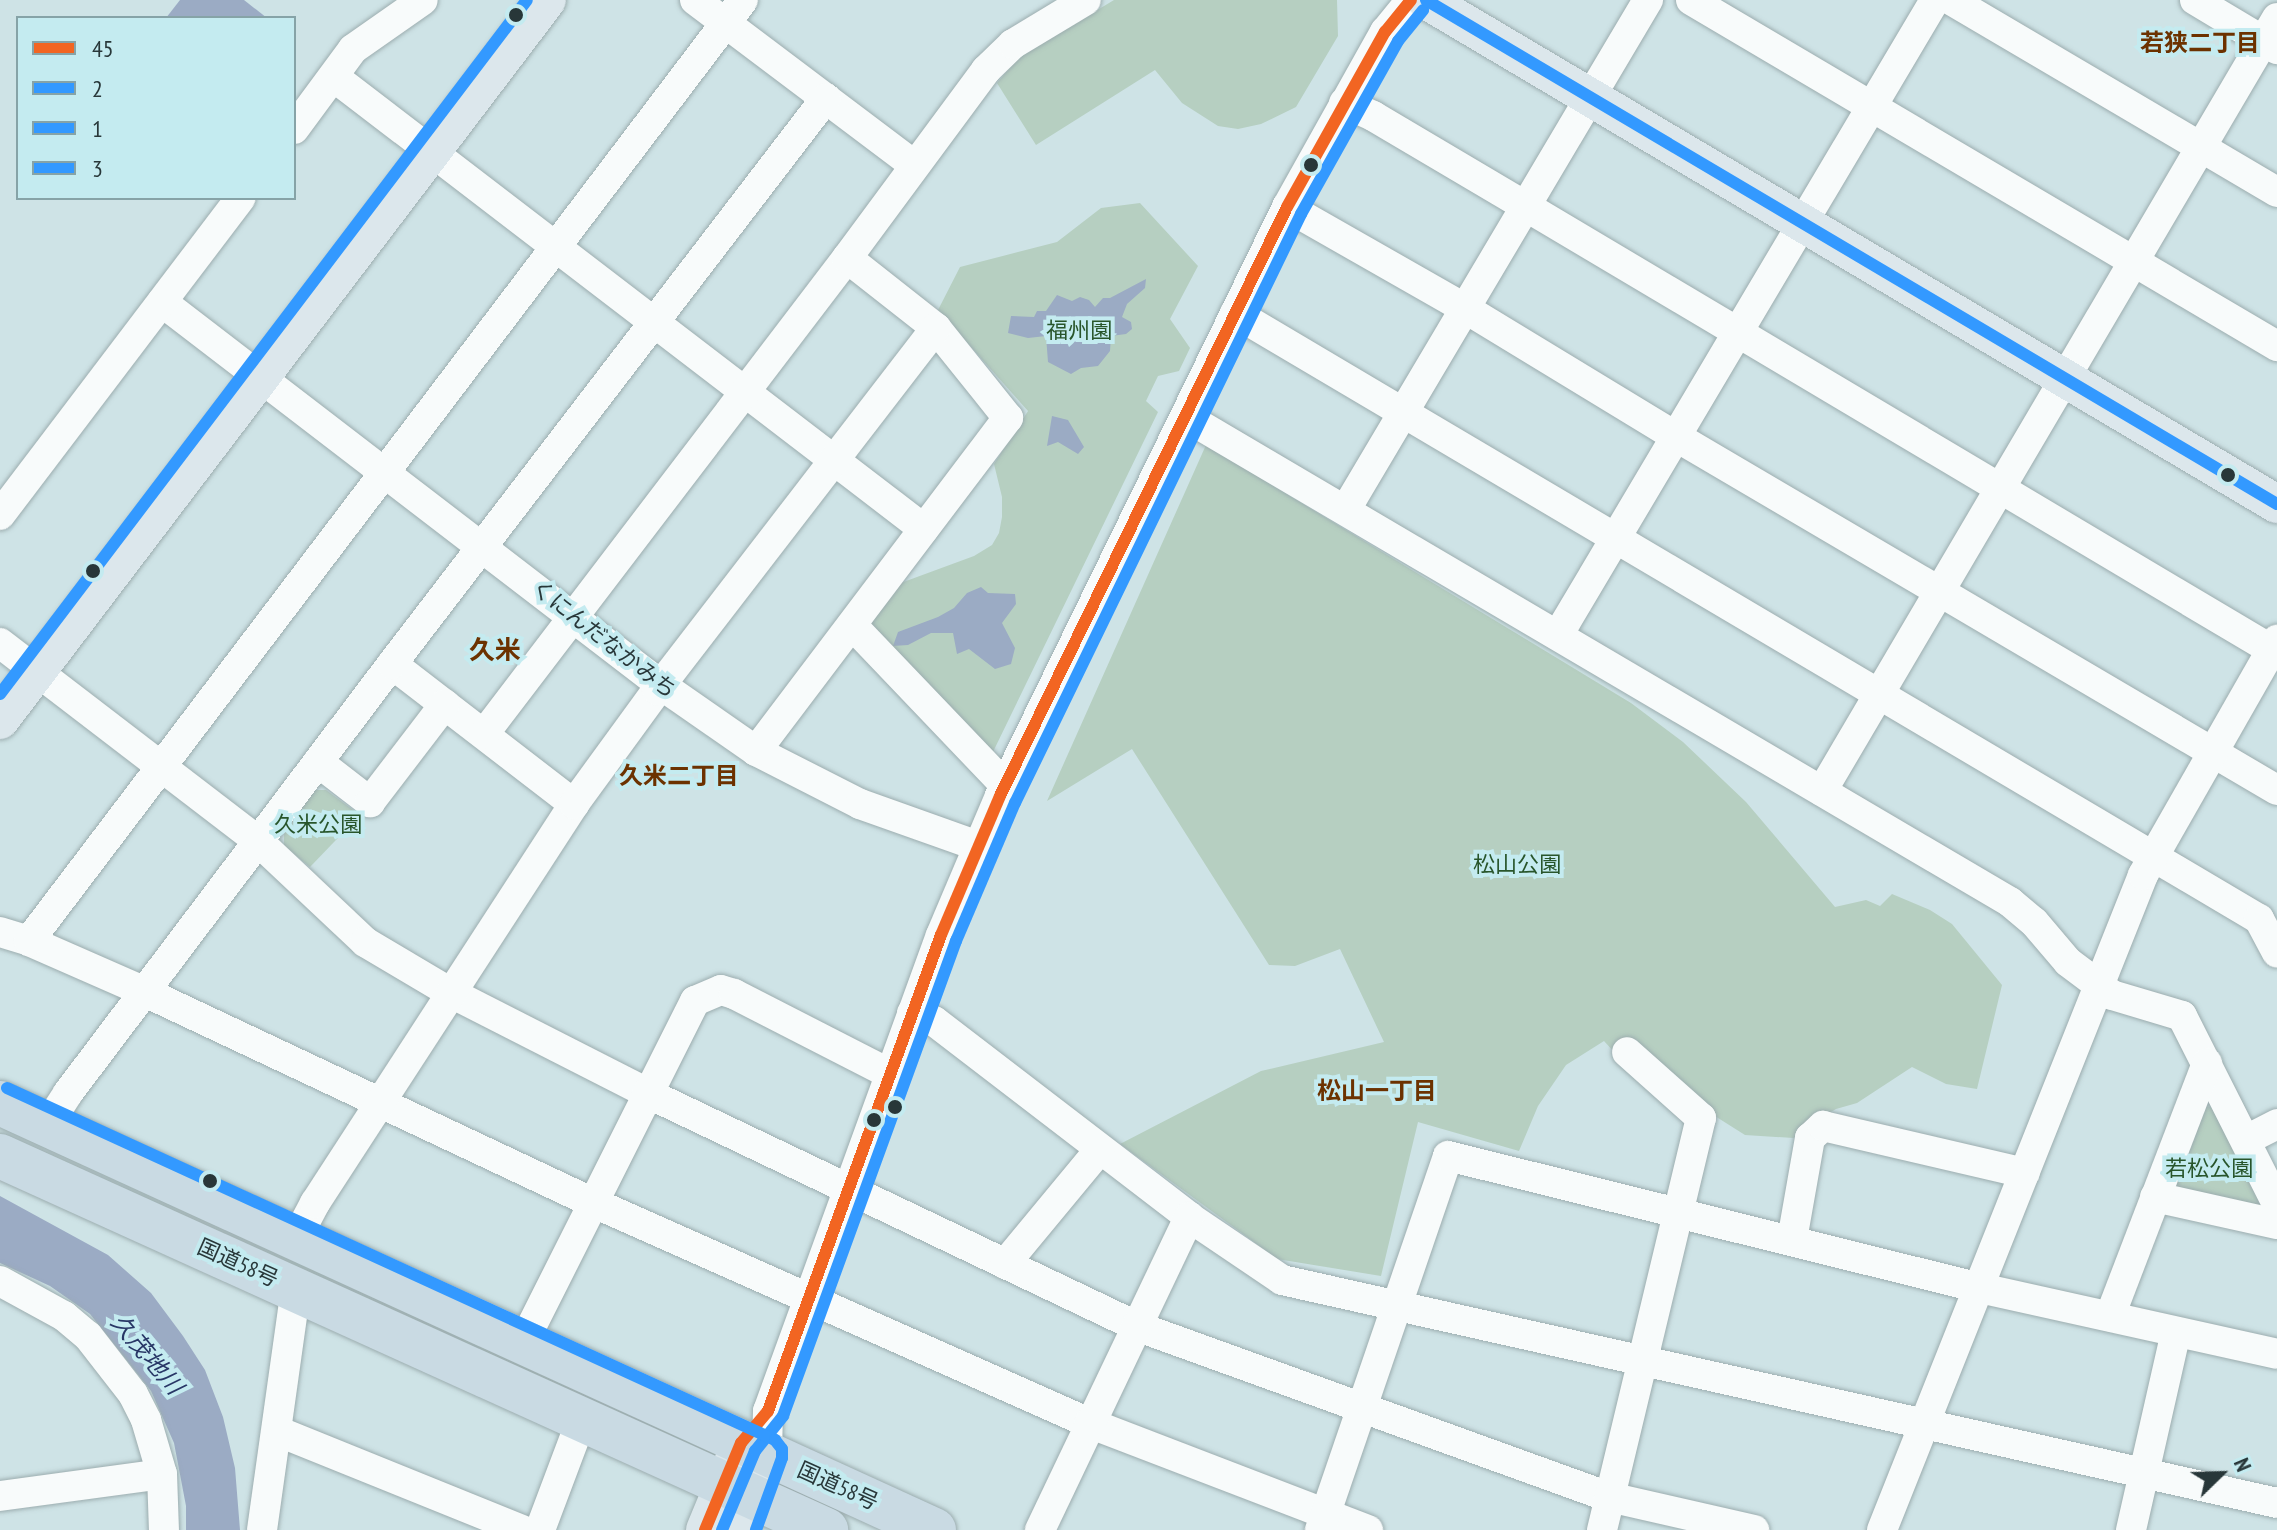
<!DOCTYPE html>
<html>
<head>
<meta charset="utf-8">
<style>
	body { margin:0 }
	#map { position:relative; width:2277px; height:1530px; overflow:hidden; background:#cee3e6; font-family:"PT Sans Narrow","Noto Sans JP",sans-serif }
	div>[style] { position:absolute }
	.green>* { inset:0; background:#b6cfc1 }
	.water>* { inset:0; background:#9babc4 }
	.roads { filter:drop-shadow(0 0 2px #9cadaf) drop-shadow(0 0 2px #9cadaf) }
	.minor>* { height:30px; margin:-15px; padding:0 15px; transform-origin:15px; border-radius:15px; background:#f8fbfb }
	.major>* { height:38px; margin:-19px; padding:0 19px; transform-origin:19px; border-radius:19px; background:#dce7ec }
	.highway>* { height:44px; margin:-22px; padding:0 22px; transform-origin:22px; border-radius:22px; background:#c9dae3 }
	.bus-1>* { height:12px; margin:-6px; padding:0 6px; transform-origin:6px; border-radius:6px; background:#f26522 }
	.bus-2>* { height:12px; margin:-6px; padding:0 6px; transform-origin:6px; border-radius:6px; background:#39f }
	.bus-3>* { height:12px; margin:-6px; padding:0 6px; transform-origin:6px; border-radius:6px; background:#39f }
	.bus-4>* { height:12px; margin:-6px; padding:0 6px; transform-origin:6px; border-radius:6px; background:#39f }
	.dots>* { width:22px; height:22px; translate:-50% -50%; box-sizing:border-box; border:4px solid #c4ebf0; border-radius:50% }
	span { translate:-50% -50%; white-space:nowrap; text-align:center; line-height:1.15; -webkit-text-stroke:8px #c4ebf0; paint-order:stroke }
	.park-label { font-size:22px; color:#28552b }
	.street-label { font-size:22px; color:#283739 }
	.neighbourhood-label { font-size:24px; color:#6c3200; font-weight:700 }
	.water-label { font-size:24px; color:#283766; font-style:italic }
	.quarter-label { font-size:26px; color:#6c3200; font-weight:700 }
	.legend { position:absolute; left:16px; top:16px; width:280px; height:184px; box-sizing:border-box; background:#c4ebf0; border:2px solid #86a3a7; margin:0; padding:10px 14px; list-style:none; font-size:24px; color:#283739 }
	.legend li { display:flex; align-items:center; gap:16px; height:40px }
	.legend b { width:40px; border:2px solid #86a3a7 }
	.north { position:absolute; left:2181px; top:1434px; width:80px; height:80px; -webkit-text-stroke:6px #c4ebf0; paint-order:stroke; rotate:67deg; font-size:22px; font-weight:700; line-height:32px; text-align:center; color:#283739 }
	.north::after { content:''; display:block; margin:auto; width:28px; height:36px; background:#283739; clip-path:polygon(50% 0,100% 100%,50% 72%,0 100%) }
</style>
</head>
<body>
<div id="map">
	<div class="green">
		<div style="clip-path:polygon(1114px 0,1337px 0,1338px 36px,1296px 107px,1261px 124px,1238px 129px,1218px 126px,1182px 103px,1155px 70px,1036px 145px,997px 83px,1018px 58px)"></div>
		<div style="clip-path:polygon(1140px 203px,1198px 266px,1170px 319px,1190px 348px,1179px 371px,1158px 376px,1146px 401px,1158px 412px,991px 756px,870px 627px,881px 603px,898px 584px,974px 556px,992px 545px,999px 533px,1002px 517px,1002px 497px,994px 464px,1028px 411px,938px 310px,960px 267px,1057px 242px,1101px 208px)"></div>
		<div style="clip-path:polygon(1206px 445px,1631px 703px,1683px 742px,1746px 802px,1835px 907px,1866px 900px,1880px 906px,1892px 894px,1930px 910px,1952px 924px,2002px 985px,1977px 1089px,1946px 1084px,1912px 1067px,1857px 1103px,1836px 1109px,1812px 1123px,1794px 1138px,1745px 1135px,1615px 1053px,1604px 1041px,1566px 1065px,1538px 1106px,1519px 1151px,1418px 1122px,1381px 1276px,1277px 1259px,1120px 1144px,1261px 1071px,1384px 1042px,1340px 949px,1295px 966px,1269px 965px,1132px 749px,1047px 801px)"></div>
		<div style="clip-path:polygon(315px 790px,326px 790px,360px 815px,310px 867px,284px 846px,284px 832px)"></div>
		<div style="clip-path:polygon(2198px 1106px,2215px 1107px,2264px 1200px,2253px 1211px,2178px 1196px,2169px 1181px)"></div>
	</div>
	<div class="water">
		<div style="clip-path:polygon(180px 0,244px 0,267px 18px,166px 18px)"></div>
		<div style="clip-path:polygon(1146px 279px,1145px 288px,1127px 304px,1122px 317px,1131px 322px,1132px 329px,1126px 334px,1111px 336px,1110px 351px,1098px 366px,1081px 368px,1071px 374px,1048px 362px,1046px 336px,1028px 338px,1008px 333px,1011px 316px,1034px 317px,1037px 311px,1046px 311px,1057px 295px,1072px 301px,1080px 297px,1089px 300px,1095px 307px,1103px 298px,1110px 298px)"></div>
		<div style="clip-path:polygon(1052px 416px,1068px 420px,1084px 447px,1078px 454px,1058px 442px,1047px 446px)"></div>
		<div style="clip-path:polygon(981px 587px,988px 593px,1015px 594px,1016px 604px,1002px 623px,1015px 648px,1011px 664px,995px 669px,969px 649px,957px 654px,953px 633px,931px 633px,908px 645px,893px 646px,898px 632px,938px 617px,954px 608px,967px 593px)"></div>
		<div style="clip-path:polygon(0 1196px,108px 1255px,151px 1293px,183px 1336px,205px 1370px,223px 1417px,235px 1468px,240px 1530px,186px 1530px,186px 1506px,174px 1443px,151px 1391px,90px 1314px,50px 1286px,0 1263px)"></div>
	</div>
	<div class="roads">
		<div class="minor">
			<div style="left:695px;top:0;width:274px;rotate:37deg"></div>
			<div style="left:1691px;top:0;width:681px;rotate:30.56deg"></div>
			<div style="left:1951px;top:0;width:378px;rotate:30.5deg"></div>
			<div style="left:2195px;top:0;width:96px;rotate:30.9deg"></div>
			<div style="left:334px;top:77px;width:743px;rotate:37.46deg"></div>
			<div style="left:1344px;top:103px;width:32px;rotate:24deg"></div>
			<div style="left:1373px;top:116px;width:179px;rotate:30.6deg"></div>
			<div style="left:1527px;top:207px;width:873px;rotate:30.74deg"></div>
			<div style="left:294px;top:129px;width:99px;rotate:-53.6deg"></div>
			<div style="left:353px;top:49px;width:85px;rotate:-35deg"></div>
			<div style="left:1287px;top:207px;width:206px;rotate:29.7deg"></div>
			<div style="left:1466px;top:309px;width:245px;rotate:31.3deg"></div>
			<div style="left:1675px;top:436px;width:698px;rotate:30.46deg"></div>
			<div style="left:162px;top:302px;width:629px;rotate:37.51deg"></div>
			<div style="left:661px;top:685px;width:116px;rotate:34.8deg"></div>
			<div style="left:756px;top:751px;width:117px;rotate:27deg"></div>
			<div style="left:860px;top:804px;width:125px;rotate:19.6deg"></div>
			<div style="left:1235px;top:313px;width:1190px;rotate:30.62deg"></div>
			<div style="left:2259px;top:919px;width:38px;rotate:62deg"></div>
			<div style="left:1186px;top:417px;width:956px;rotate:30.48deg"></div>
			<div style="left:2010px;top:902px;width:31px;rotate:40deg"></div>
			<div style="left:2034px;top:922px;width:52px;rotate:49.6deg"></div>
			<div style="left:2068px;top:962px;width:55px;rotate:36.9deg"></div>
			<div style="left:2112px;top:995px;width:73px;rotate:16.7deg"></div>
			<div style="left:2182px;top:1016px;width:211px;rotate:63.2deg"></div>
			<div style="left:1346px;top:509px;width:592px;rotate:-59.32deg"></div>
			<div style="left:0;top:515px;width:398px;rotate:-52.8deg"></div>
			<div style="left:852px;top:625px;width:221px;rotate:46.3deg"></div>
			<div style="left:1558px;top:635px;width:738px;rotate:-59.3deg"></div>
			<div style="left:0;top:643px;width:327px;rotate:37.5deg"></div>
			<div style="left:259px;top:842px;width:146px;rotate:43.3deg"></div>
			<div style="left:365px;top:942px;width:100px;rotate:30.7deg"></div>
			<div style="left:451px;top:993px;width:220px;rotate:27deg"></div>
			<div style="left:647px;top:1093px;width:542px;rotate:25.48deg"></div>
			<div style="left:1136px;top:1326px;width:503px;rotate:19.88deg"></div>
			<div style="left:1609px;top:1497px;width:149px;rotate:12.8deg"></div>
			<div style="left:392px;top:664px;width:230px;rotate:37.6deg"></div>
			<div style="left:484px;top:734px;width:599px;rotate:-52.67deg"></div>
			<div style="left:847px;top:258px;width:234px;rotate:-53.5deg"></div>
			<div style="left:986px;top:70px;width:37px;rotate:-44deg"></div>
			<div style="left:1013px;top:44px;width:85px;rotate:-31.1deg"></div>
			<div style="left:756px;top:751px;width:418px;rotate:-52.9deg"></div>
			<div style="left:1008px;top:418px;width:115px;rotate:-128.7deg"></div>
			<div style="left:936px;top:328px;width:113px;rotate:-141.8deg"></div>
			<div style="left:318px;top:762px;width:66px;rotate:37.6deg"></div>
			<div style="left:370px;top:802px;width:123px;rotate:-52.6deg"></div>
			<div style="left:1822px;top:791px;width:897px;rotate:-59.52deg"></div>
			<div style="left:0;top:932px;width:30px;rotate:17deg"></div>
			<div style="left:29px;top:941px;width:127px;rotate:23.7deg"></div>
			<div style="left:145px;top:992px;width:494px;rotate:25.2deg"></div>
			<div style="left:592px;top:1202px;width:544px;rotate:23.97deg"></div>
			<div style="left:1089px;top:1423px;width:299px;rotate:21deg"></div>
			<div style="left:29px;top:941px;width:1181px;rotate:-52.81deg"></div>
			<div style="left:912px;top:1013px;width:23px;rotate:20deg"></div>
			<div style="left:934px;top:1021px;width:322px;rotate:37.5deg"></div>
			<div style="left:1189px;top:1217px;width:112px;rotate:34.1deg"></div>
			<div style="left:1282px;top:1280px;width:1020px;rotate:12.63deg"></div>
			<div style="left:48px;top:1124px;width:37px;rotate:-57deg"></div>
			<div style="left:68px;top:1093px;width:538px;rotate:-52.94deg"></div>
			<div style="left:392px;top:664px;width:713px;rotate:-52.52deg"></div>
			<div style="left:2246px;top:1140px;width:35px;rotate:-27deg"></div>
			<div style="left:2155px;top:1197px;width:125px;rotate:12.5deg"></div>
			<div style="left:296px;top:1239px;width:41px;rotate:-62.2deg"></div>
			<div style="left:315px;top:1203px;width:476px;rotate:-57deg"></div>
			<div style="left:574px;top:804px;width:141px;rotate:-53.9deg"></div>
			<div style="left:657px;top:690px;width:457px;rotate:-52.4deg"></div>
			<div style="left:1792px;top:1240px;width:104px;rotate:-80deg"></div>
			<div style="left:1810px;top:1138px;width:18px;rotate:-43deg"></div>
			<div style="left:1823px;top:1126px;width:207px;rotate:13.1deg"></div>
			<div style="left:1005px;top:1264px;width:149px;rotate:-50.4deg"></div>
			<div style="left:0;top:1281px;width:73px;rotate:28.7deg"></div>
			<div style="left:64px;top:1316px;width:31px;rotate:40deg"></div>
			<div style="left:88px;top:1336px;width:73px;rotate:52.2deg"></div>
			<div style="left:133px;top:1394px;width:29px;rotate:63deg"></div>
			<div style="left:146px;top:1420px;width:56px;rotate:73.5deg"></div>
			<div style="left:162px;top:1474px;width:56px;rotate:88deg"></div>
			<div style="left:2110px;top:1316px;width:271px;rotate:-69deg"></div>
			<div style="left:523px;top:1343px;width:383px;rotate:-63.3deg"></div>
			<div style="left:695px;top:1001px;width:28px;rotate:-23deg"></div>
			<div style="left:721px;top:990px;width:14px;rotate:17deg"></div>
			<div style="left:734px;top:994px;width:175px;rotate:27.1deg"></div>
			<div style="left:277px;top:1431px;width:264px;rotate:22deg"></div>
			<div style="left:767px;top:1454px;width:43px;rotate:-88.7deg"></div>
			<div style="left:768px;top:1411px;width:506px;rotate:-70.03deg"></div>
			<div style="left:941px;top:935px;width:151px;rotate:-67deg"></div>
			<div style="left:1000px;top:796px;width:655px;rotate:-64.02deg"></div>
			<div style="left:1287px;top:207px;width:201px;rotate:-60.8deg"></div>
			<div style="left:1385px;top:32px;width:41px;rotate:-50.9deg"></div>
			<div style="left:0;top:1496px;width:163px;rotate:-7.7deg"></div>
			<div style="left:262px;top:1530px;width:243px;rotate:-82deg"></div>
			<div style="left:540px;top:1530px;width:120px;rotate:-69.4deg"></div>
			<div style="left:1040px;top:1530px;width:347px;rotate:-64.5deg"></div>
			<div style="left:1320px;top:1530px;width:395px;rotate:-71.1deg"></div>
			<div style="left:1448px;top:1156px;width:548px;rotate:13.93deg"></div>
			<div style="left:1980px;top:1288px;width:304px;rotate:12.5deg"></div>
			<div style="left:1602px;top:1530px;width:424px;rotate:-76.5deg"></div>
			<div style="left:1701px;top:1118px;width:99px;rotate:-138.3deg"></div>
			<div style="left:1882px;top:1530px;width:705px;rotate:-68.27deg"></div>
			<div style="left:2143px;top:875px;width:271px;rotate:-60.3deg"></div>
			<div style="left:2131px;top:1530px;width:203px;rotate:-77.2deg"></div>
		</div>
		<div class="major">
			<div style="left:1426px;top:0;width:989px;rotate:30.64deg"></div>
			<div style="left:0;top:720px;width:904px;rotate:-52.78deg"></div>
			<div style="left:705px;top:1530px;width:94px;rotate:-67.5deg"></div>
			<div style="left:739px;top:1530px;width:66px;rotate:-69.6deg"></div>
		</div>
		<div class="highway">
			<div style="left:0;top:1103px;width:1027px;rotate:24.57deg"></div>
			<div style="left:0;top:1156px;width:907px;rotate:24.36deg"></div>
		</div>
	</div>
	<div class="bus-1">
		<div style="left:705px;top:1530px;width:94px;rotate:-67.5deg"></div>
		<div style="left:741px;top:1443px;width:42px;rotate:-49.8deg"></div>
		<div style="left:768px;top:1411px;width:506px;rotate:-70.03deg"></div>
		<div style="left:941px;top:935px;width:151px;rotate:-67deg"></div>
		<div style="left:1000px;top:796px;width:655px;rotate:-64.02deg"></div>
		<div style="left:1287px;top:207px;width:201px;rotate:-60.8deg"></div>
		<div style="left:1385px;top:32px;width:41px;rotate:-50.9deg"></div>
	</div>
	<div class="bus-2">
		<div style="left:722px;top:1530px;width:86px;rotate:-67.3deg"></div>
		<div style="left:755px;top:1451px;width:45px;rotate:-51.3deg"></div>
		<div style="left:783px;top:1416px;width:506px;rotate:-69.99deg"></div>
		<div style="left:956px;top:941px;width:150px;rotate:-66.9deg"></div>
		<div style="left:1015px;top:803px;width:655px;rotate:-64.1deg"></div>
		<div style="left:1301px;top:214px;width:198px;rotate:-60.7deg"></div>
		<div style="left:1398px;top:41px;width:40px;rotate:-51deg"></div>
	</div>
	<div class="bus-3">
		<div style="left:0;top:694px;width:871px;rotate:-52.79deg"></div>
		<div style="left:7px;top:1088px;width:845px;rotate:24.62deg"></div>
		<div style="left:775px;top:1440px;width:11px;rotate:52deg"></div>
		<div style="left:782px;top:1449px;width:9px;rotate:90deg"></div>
		<div style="left:782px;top:1458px;width:77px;rotate:109.9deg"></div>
	</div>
	<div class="bus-4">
		<div style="left:1426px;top:0;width:989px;rotate:30.64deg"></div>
	</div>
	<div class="dots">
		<div style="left:516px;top:15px;background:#283739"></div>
		<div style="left:1311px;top:165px;background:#283739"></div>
		<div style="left:2228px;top:475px;background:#283739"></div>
		<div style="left:93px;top:571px;background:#283739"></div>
		<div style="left:895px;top:1107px;background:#283739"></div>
		<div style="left:874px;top:1120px;background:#283739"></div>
		<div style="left:210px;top:1181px;background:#283739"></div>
	</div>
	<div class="park-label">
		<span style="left:1079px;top:331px">福州園</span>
		<span style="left:318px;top:825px">久米公園</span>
		<span style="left:1517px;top:865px">松山公園</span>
		<span style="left:2209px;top:1169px">若松公園</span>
	</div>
	<div class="street-label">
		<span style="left:604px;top:639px;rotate:38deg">くにんだなかみち</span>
		<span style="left:238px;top:1263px;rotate:24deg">国道58号</span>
		<span style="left:838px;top:1486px;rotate:24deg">国道58号</span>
	</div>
	<div class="neighbourhood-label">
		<span style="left:2200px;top:43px">若狭二丁目</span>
		<span style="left:679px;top:776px">久米二丁目</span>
		<span style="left:1377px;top:1091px">松山一丁目</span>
	</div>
	<div class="water-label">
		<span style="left:147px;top:1354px;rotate:50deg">久茂地川</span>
	</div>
	<div class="quarter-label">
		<span style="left:495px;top:650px">久米</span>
	</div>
	<ul class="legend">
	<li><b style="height:10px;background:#f26522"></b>45</li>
	<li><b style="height:10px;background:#39f"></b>2</li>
	<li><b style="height:10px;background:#39f"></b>1</li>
	<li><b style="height:10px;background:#39f"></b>3</li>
	</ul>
	<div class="north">N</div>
</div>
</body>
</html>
